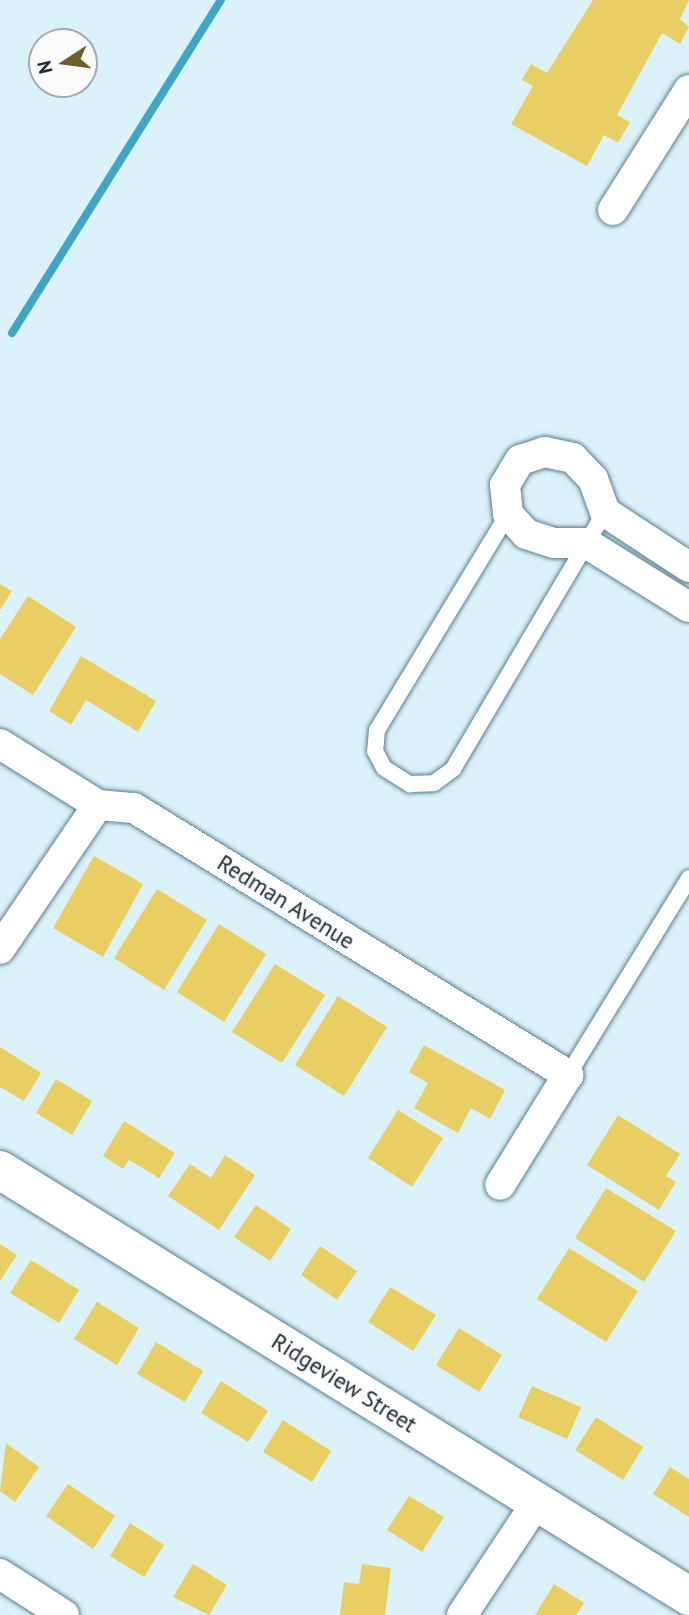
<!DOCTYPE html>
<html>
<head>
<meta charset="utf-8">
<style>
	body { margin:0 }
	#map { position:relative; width:689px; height:1615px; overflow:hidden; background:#dbf2fb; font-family:"PT Sans",sans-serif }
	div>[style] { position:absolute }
	.stream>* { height:8px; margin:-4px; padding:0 4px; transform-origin:4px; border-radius:4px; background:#41a6c6 }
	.building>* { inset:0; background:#e9ce64 }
	.roads { filter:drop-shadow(0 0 2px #597e8c) drop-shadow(0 0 2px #597e8c) }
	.service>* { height:16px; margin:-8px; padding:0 8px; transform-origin:8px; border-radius:8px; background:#fff }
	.minor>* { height:30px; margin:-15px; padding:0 15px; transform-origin:15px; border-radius:15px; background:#fff }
	.tertiary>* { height:38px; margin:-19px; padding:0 19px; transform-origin:19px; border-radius:19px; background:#fff }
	span { translate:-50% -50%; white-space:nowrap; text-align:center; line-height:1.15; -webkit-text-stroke:7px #fbfbfb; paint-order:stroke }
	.street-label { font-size:23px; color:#202f35 }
	.north { position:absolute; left:28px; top:28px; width:70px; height:70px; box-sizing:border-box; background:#fbfbfb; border:2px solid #a3a9ac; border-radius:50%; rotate:257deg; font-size:19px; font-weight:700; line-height:28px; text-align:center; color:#202f35 }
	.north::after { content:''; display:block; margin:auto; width:24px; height:32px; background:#6e602e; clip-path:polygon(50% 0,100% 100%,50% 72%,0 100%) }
</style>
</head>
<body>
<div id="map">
	<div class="stream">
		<div style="left:12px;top:333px;width:393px;rotate:-57.9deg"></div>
	</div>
	<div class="building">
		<div style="clip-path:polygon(593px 0,689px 0,680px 19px,689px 27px,680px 44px,662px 33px,617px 115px,630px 122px,618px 143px,604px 135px,587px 166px,511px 124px,533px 86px,522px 80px,531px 64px,547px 73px)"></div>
		<div style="clip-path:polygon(0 584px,12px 591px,0 610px)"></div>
		<div style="clip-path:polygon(28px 596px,76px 627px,33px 695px,0 674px,0 639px)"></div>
		<div style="clip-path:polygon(81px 656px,156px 701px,138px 732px,86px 700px,71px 725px,49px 711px)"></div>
		<div style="clip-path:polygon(94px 856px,143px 884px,103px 957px,53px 928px)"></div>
		<div style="clip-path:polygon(157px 889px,207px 920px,164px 990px,114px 958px)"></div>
		<div style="clip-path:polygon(219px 924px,266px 954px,224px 1022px,177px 992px)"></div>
		<div style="clip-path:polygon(275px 964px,325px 995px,282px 1063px,232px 1032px)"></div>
		<div style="clip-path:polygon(338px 996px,387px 1027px,344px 1096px,295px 1065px)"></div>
		<div style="clip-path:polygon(424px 1045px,505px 1090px,490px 1119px,471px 1108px,458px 1133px,414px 1108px,428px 1083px,409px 1072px)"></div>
		<div style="clip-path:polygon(0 1047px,41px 1073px,24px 1101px,0 1087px)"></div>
		<div style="clip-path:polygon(56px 1079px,92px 1101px,72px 1135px,36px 1113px)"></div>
		<div style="clip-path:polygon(398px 1110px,443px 1138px,412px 1187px,368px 1158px)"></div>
		<div style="clip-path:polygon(618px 1115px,680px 1154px,666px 1176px,676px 1182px,659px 1210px,587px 1165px)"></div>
		<div style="clip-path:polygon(124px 1121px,175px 1153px,159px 1178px,129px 1160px,123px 1169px,103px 1156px)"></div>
		<div style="clip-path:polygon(225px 1155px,255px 1175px,219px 1230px,168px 1196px,190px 1164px,211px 1178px)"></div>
		<div style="clip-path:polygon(606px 1188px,676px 1231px,644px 1282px,575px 1238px)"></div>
		<div style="clip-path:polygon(256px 1205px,291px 1229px,270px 1261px,234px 1237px)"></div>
		<div style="clip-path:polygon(0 1244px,17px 1255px,0 1281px)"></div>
		<div style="clip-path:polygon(320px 1246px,357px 1271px,337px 1300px,301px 1275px)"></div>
		<div style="clip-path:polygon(569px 1248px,638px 1291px,606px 1342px,537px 1299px)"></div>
		<div style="clip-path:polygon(31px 1260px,79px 1290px,59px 1323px,10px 1293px)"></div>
		<div style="clip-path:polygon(390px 1287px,436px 1315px,413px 1351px,368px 1322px)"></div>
		<div style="clip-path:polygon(97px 1302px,139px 1328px,117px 1365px,74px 1339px)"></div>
		<div style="clip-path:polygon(459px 1328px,502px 1355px,479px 1392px,436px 1365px)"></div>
		<div style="clip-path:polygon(156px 1342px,203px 1371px,185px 1402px,137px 1374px)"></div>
		<div style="clip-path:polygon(221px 1381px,268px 1411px,248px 1442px,201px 1413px)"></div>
		<div style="clip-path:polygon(532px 1386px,581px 1407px,567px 1439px,518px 1417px)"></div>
		<div style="clip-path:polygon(596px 1417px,643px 1447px,623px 1480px,575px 1450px)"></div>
		<div style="clip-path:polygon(283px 1420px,331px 1451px,312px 1482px,263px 1452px)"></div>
		<div style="clip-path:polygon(6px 1443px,39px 1467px,15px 1502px,0 1491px)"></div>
		<div style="clip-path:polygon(670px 1467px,689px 1479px,689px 1517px,653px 1494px)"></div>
		<div style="clip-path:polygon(68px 1484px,115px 1516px,93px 1549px,46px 1516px)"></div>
		<div style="clip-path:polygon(409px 1496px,444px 1517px,422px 1552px,387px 1530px)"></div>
		<div style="clip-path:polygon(130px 1523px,164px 1545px,144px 1577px,110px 1556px)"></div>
		<div style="clip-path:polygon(193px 1564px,227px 1585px,209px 1615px,173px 1597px)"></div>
		<div style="clip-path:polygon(362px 1564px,391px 1568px,385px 1615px,340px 1615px,344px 1582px,359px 1584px)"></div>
		<div style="clip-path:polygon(554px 1584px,584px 1603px,576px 1615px,535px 1615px)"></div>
	</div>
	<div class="roads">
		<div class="service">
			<div style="left:508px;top:514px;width:253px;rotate:121.2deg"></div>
			<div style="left:377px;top:730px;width:21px;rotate:95deg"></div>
			<div style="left:375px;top:751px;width:19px;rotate:62deg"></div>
			<div style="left:384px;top:768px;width:31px;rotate:32deg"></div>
			<div style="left:410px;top:784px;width:24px;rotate:-2deg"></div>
			<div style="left:434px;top:783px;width:24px;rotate:-36deg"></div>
			<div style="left:453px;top:769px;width:299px;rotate:-59.4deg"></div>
			<div style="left:568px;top:1075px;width:231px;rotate:-58.4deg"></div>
		</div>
		<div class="minor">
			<div style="left:613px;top:210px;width:142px;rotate:-57.7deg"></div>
			<div style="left:689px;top:567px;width:100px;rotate:-146.8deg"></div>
			<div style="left:605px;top:512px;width:35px;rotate:-110deg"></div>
			<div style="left:593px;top:479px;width:29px;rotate:-134deg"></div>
			<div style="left:573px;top:458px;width:29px;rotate:-168deg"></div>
			<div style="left:545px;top:452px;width:26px;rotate:162deg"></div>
			<div style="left:520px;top:460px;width:29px;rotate:121deg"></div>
			<div style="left:505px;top:485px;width:29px;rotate:84deg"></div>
			<div style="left:508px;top:514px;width:27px;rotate:48deg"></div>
			<div style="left:526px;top:534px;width:29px;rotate:18deg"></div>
			<div style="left:554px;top:543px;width:32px"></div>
			<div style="left:586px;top:543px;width:121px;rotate:31.9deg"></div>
			<div style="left:0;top:744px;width:115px;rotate:31.9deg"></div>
			<div style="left:98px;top:805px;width:36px;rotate:5deg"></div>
			<div style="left:134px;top:808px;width:510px;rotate:31.6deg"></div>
			<div style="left:568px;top:1075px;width:129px;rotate:121.7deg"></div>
			<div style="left:0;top:949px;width:174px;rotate:-55.8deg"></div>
			<div style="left:0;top:1574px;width:76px;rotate:32.6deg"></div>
			<div style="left:462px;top:1615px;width:136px;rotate:-56.4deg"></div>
		</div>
		<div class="tertiary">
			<div style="left:0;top:1170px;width:810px;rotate:31.73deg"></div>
		</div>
	</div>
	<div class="street-label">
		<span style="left:286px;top:902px;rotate:32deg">Redman Avenue</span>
		<span style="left:344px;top:1383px;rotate:32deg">Ridgeview Street</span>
	</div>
	<div class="north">N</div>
</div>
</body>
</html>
